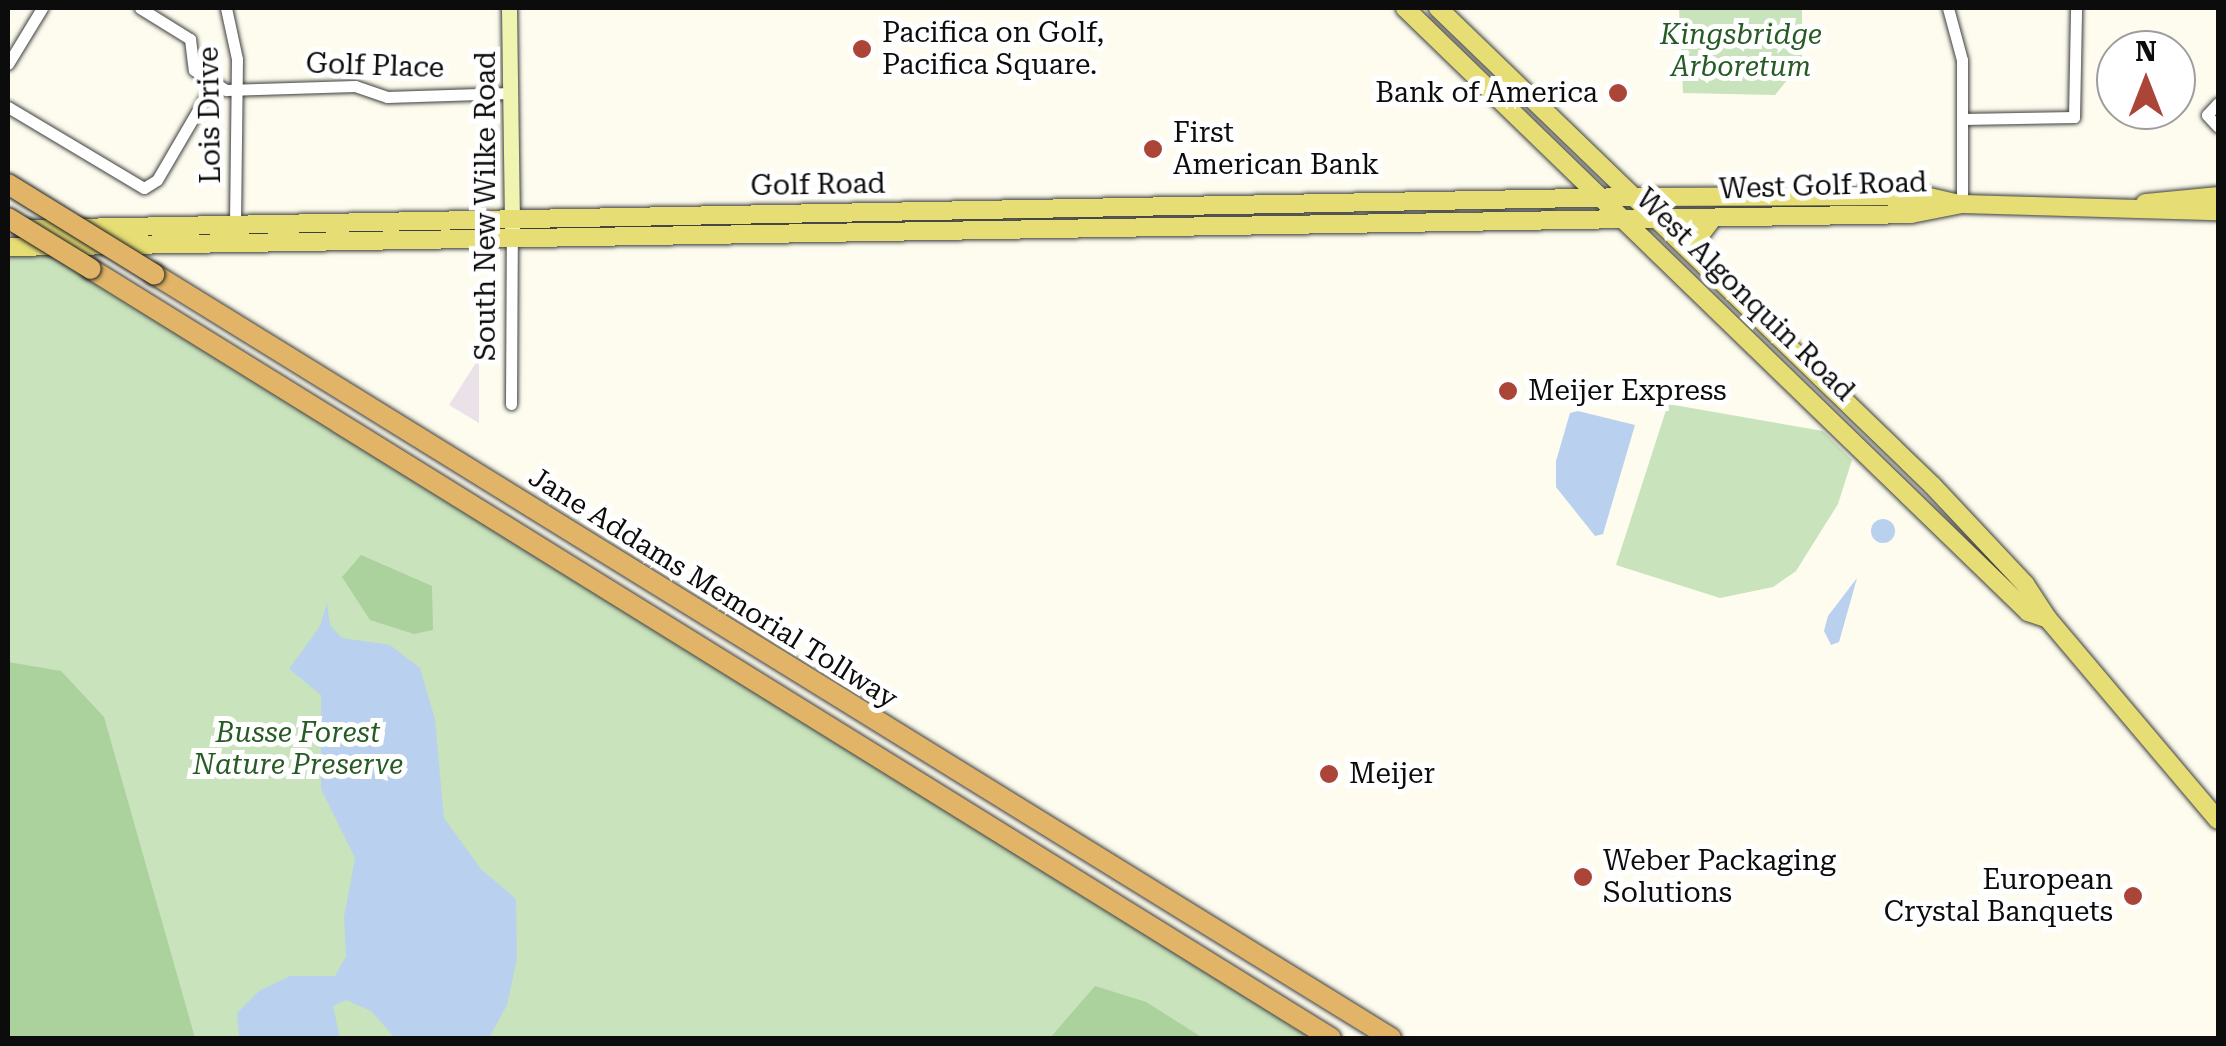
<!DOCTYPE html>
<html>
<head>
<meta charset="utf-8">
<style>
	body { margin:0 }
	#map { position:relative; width:2226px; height:1046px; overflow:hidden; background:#fdfcee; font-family:"Roboto Serif",serif }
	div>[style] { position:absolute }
	.industrial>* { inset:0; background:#eae1e9 }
	.green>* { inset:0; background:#c9e3bc }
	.forest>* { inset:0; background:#abd19d }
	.water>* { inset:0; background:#b9d1ee }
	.round { border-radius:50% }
	.roads { filter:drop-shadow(0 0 2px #3f3f3f) drop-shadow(0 0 2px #3f3f3f) }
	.street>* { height:11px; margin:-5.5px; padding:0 5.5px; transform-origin:5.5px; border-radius:5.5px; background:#fff }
	.secondary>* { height:15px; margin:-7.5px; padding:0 7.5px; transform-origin:7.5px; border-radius:7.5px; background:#f0f4b1 }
	.primary>* { height:18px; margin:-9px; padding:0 9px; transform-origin:9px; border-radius:9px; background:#e6de74 }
	.highway>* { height:20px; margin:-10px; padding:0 10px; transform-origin:10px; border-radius:10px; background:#e1b467 }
	.bridges { filter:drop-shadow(0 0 2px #1d1d1d) drop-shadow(0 0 2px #1d1d1d) }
	.highway-bridge>* { height:20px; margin:-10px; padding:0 10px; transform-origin:10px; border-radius:10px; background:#e1b467 }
	.dots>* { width:28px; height:28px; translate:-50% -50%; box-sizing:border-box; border:5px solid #fff; border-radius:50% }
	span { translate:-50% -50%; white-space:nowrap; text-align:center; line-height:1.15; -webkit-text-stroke:10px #fff; paint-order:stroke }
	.poi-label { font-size:28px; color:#0c0c0c }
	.left { translate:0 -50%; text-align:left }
	.right { translate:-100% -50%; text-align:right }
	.park-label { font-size:28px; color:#275b25; font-style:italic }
	.street-label { font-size:28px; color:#0c0c0c }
	.frame { position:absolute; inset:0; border:10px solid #0c0c0c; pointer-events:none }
	.north { position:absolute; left:2096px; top:30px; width:100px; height:100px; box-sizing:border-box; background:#fff; border:2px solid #9e9e9e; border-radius:50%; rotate:0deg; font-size:28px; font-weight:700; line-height:40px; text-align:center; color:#0c0c0c }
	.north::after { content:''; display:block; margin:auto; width:35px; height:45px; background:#aa4537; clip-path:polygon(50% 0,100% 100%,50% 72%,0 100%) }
</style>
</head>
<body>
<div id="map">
	<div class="industrial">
		<div style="clip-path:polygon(479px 358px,479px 423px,449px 405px)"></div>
	</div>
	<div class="green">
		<div style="clip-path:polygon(1679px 8px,1802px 8px,1802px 62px,1775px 95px,1683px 93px)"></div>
		<div style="clip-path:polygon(51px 246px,1331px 1038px,8px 1038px,8px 247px)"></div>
		<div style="clip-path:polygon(1668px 404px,1823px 431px,1852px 460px,1838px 504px,1796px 571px,1773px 587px,1720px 598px,1616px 565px)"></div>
	</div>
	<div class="forest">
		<div style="clip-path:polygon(361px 555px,432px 586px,433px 630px,414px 634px,370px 620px,342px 577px)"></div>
		<div style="clip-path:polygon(8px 662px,61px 671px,104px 717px,195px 1038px,8px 1038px)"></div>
		<div style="clip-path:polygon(1095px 986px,1146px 1002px,1203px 1038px,1050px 1038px)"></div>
	</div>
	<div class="water">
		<div style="clip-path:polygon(1578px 411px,1635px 425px,1603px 534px,1595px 536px,1556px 487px,1556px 461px,1570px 413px)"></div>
		<div class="round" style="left:1871px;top:519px;width:24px;height:24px"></div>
		<div style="clip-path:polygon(1857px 578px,1839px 642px,1831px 645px,1824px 631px,1828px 616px)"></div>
		<div style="clip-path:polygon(327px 603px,330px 625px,342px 638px,390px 645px,420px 668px,435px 719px,444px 818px,481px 869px,516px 899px,517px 959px,507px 1005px,489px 1038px,395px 1038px,371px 1011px,346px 1000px,333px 1006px,340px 1038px,239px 1036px,237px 1013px,259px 991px,290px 976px,335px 976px,346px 956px,344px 917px,355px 858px,321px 789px,321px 695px,289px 669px,320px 626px)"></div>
	</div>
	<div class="roads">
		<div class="street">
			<div style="left:140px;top:8px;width:59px;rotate:31.8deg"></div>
			<div style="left:190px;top:39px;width:31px;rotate:83deg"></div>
			<div style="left:194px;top:70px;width:38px;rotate:32deg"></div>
			<div style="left:226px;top:90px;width:129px;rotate:-1.8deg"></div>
			<div style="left:355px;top:86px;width:34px;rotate:19deg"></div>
			<div style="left:387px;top:97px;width:123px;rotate:-1.9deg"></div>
			<div style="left:226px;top:8px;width:52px;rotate:77.8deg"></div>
			<div style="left:237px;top:59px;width:165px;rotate:90.7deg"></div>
			<div style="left:1948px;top:8px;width:54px;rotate:74.9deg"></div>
			<div style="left:1962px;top:60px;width:144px;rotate:90deg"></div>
			<div style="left:8px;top:64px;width:66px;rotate:-58.7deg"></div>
			<div style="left:2218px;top:103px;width:16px;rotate:133deg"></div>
			<div style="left:2207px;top:115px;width:16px;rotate:47deg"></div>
			<div style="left:8px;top:107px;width:158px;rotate:30.8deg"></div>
			<div style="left:144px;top:188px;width:15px;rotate:-32deg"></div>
			<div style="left:157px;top:180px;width:109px;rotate:-59.7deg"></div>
			<div style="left:1963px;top:119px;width:111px;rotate:-1deg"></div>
			<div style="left:2074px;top:117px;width:109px;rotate:-88.9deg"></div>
			<div style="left:511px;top:404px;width:169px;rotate:-89.7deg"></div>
		</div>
		<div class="secondary">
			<div style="left:509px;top:8px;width:220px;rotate:89.2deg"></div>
		</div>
		<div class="primary">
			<div style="left:1405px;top:8px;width:868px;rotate:44.11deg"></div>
			<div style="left:2028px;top:612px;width:21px;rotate:19deg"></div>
			<div style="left:1438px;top:8px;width:687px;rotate:44deg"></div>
			<div style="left:1932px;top:485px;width:136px;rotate:46.8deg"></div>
			<div style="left:2025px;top:584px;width:42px;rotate:56.7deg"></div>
			<div style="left:2048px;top:619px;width:263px;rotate:49.8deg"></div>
			<div style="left:2145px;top:203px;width:73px;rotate:-5.5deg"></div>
			<div style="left:23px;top:229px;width:1607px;rotate:-1.14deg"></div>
			<div style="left:1630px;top:197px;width:295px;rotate:-0.2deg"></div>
			<div style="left:1925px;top:196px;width:32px;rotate:13deg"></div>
			<div style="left:8px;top:247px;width:1903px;rotate:-0.99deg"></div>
			<div style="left:1911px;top:214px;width:52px;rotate:-11.1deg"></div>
			<div style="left:1962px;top:204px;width:256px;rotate:1.6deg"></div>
			<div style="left:1707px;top:268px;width:31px;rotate:-109deg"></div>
			<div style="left:1697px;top:239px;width:26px;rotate:-53deg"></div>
		</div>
		<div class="highway">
			<div style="left:91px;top:269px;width:1459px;rotate:31.81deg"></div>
			<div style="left:154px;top:274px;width:1454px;rotate:31.7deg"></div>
		</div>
	</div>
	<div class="bridges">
		<div class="highway-bridge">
			<div style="left:8px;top:184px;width:172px;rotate:31.7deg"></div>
			<div style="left:8px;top:218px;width:97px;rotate:31.6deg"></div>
		</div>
	</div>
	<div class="dots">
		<div style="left:862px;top:49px;background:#aa4537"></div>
		<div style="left:1618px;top:93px;background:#aa4537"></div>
		<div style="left:1153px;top:149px;background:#aa4537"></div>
		<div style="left:1508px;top:391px;background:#aa4537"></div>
		<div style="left:1329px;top:774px;background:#aa4537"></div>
		<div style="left:1583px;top:877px;background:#aa4537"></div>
		<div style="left:2133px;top:896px;background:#aa4537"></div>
	</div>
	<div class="poi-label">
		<span class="left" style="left:882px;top:49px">Pacifica on Golf,<br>Pacifica Square.</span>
		<span class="right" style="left:1598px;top:93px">Bank of America</span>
		<span class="left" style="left:1173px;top:149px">First<br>American Bank</span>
		<span class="left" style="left:1528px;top:391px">Meijer Express</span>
		<span class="left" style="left:1349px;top:774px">Meijer</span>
		<span class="left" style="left:1603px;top:877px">Weber Packaging<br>Solutions</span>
		<span class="right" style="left:2113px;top:896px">European<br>Crystal Banquets</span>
	</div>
	<div class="park-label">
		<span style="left:1741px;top:51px">Kingsbridge<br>Arboretum</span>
		<span style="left:298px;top:749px">Busse Forest<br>Nature Preserve</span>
	</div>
	<div class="street-label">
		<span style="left:375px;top:66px;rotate:2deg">Golf Place</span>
		<span style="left:210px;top:115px;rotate:-91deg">Lois Drive</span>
		<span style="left:818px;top:185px;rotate:-1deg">Golf Road</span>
		<span style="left:1823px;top:186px;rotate:-2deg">West Golf Road</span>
		<span style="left:486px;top:206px;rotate:-90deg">South New Wilke Road</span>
		<span style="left:1745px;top:295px;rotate:44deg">West Algonquin Road</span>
		<span style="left:713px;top:588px;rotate:32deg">Jane Addams Memorial Tollway</span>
	</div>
	<div class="frame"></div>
	<div class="north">N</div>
</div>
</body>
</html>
